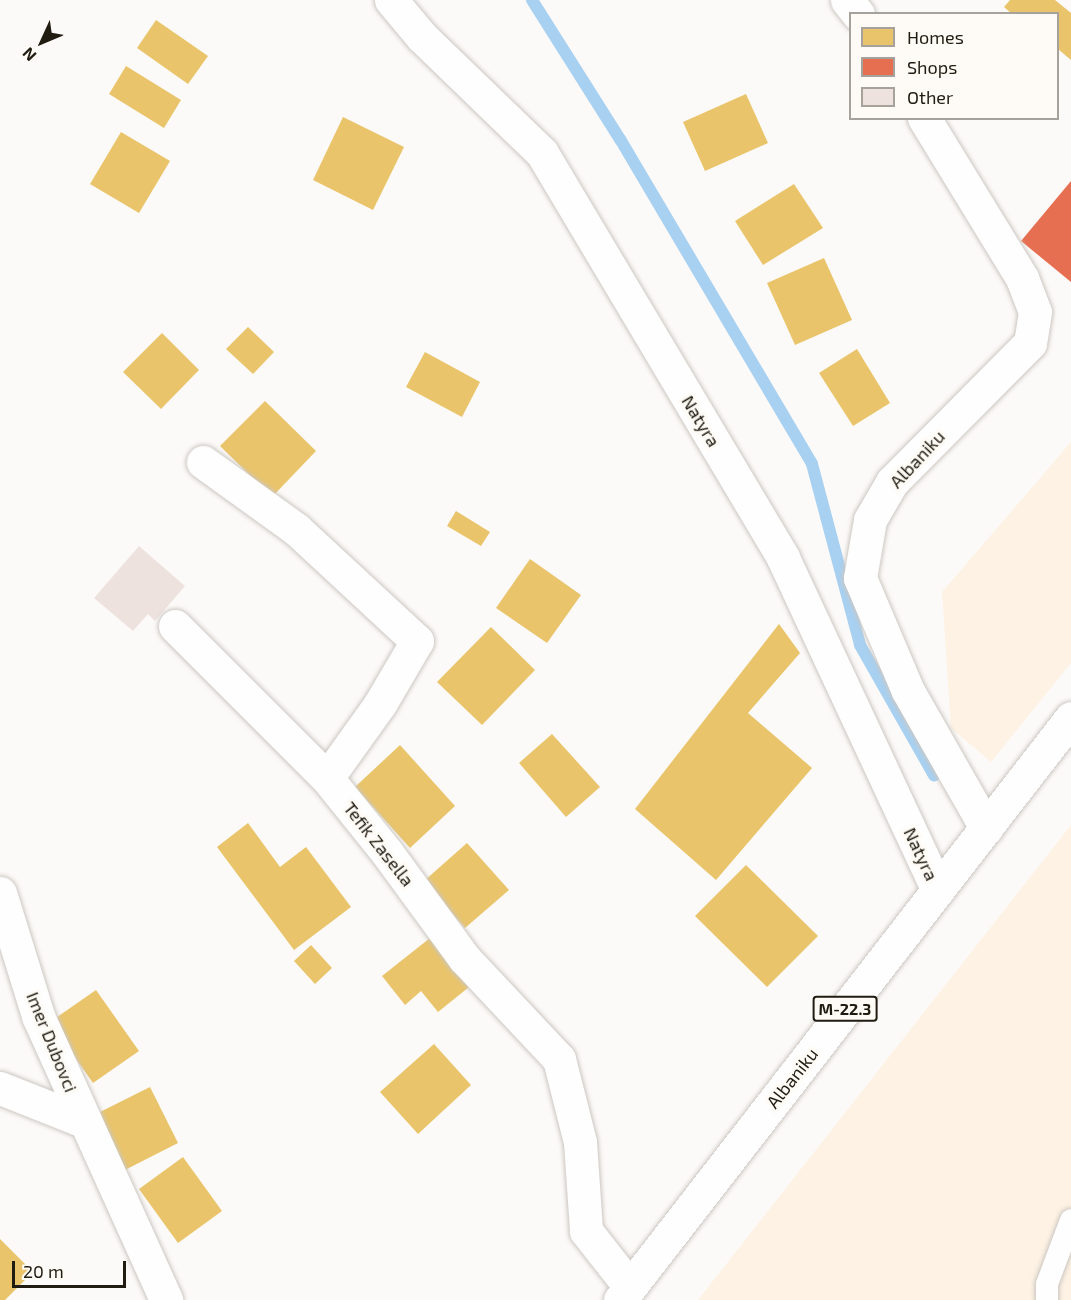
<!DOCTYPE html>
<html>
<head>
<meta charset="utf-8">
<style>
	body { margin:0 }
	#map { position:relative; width:1071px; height:1300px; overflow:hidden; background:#fcfaf8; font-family:"Exo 2",sans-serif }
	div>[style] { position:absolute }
	.built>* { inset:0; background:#fdf2e3 }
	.homes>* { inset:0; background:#e9c46a }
	.shops>* { inset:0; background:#e76f51 }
	.stream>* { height:12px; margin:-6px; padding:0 6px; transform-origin:6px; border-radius:6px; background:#a8d0f0 }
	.building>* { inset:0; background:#eee2de }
	.roads { filter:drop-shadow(0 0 2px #ccc7c2) drop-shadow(0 0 2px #ccc7c2) }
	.lane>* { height:22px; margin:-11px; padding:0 11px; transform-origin:11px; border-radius:11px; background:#fffefe }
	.street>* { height:33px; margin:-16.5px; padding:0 16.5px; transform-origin:16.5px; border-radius:16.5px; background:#fffefe }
	.primary>* { height:33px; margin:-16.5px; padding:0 16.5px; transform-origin:16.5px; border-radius:16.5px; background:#fffefe }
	span { translate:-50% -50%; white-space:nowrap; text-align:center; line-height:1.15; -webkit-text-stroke:6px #fefbf6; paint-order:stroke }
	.shield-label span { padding:2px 4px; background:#fefbf6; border:2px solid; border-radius:4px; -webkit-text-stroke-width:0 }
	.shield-label { font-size:16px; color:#211c12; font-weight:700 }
	.street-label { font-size:18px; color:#211c12 }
	.legend { position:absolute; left:849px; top:12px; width:210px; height:108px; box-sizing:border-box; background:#fefbf6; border:2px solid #a6a29b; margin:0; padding:8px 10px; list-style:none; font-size:18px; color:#211c12 }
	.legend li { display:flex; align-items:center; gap:12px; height:30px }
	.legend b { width:30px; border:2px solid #a6a29b }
	.north { position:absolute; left:12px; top:12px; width:60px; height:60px; -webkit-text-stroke:4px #fefbf6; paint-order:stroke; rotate:226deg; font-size:16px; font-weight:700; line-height:24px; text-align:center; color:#211c12 }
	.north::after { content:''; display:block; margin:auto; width:21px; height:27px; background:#211c12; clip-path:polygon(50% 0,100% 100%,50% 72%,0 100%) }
	.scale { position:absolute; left:12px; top:1261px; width:114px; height:27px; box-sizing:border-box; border:3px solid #211c12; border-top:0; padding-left:8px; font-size:18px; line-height:21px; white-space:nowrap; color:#211c12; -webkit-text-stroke:4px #fefbf6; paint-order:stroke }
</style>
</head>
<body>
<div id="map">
	<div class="built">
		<div style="clip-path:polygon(1071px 442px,1071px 663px,991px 762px,951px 728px,942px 592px)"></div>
		<div style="clip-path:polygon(1071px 825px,1071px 1300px,698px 1300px)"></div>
	</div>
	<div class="homes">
		<div style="clip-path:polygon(1010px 0,1055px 0,1071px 13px,1071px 60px,1058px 49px,1058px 14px,1012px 14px,1004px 7px)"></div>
		<div style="clip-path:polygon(156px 20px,208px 56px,188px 84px,137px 48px)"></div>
		<div style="clip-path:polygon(126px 66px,181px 100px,164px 128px,109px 94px)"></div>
		<div style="clip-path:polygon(746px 94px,768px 143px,705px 171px,683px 122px)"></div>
		<div style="clip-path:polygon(343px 117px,404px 147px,373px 210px,313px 180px)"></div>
		<div style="clip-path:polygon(121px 132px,170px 161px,139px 213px,90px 184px)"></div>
		<div style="clip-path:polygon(794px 184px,823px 228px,763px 265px,735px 221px)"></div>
		<div style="clip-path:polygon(824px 258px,852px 320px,795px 345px,767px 283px)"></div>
		<div style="clip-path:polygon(248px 327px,274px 352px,253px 374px,226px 349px)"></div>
		<div style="clip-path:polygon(162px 333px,199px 370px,161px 409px,123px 372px)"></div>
		<div style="clip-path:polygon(857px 349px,890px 403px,853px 426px,819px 373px)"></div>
		<div style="clip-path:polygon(425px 352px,480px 382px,462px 417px,406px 387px)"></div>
		<div style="clip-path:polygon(265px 401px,316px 451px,272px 497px,220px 446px)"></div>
		<div style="clip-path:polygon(456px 511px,490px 532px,481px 546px,447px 526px)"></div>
		<div style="clip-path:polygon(530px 559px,581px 595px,547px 643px,496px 608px)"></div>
		<div style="clip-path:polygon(779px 624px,800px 653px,748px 713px,812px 768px,716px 880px,635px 809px)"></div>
		<div style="clip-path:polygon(491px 627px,535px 670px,482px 725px,437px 682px)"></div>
		<div style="clip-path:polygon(552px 734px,600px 787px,566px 817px,519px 763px)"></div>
		<div style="clip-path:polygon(400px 745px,455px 806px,410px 848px,355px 787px)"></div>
		<div style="clip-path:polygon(248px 823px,280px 867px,306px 847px,351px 907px,294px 950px,217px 847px)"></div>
		<div style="clip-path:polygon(467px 843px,509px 890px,465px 928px,424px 881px)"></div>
		<div style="clip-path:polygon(746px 865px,818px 936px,767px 987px,695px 916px)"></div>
		<div style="clip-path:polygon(430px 938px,469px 987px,438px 1012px,421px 991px,405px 1005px,382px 976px)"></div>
		<div style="clip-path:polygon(311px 945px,332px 968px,315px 984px,294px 961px)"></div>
		<div style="clip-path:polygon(96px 990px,139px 1051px,93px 1083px,50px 1022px)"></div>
		<div style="clip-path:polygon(434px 1044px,471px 1085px,418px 1134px,380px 1092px)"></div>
		<div style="clip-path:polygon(150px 1087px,178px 1143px,119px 1173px,90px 1117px)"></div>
		<div style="clip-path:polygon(183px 1157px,222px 1211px,178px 1243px,139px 1189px)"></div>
		<div style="clip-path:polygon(0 1239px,33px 1272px,5px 1300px,0 1300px)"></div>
	</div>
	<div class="shops">
		<div style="clip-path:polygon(1071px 181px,1071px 282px,1021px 241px)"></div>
	</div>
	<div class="stream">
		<div style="left:532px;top:0;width:165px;rotate:57.7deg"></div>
		<div style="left:620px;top:139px;width:377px;rotate:59.4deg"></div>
		<div style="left:812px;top:464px;width:187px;rotate:75.1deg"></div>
		<div style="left:860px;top:645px;width:150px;rotate:60.4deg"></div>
	</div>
	<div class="building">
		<div style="clip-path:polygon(139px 546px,185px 586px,155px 621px,148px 614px,133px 631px,94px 598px)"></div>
	</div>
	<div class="roads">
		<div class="lane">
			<div style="left:1047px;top:1300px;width:16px;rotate:-90deg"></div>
			<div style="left:1047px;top:1284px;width:68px;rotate:-69.4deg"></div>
		</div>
		<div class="street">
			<div style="left:391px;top:0;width:48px;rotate:50deg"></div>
			<div style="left:422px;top:37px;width:167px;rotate:44deg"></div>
			<div style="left:542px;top:153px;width:471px;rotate:59.2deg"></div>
			<div style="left:783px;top:558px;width:366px;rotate:65deg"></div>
			<div style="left:847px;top:0;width:18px;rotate:52deg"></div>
			<div style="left:924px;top:118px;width:188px;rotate:58.5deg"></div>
			<div style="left:1022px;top:278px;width:36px;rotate:69deg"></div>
			<div style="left:1035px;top:312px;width:31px;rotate:99deg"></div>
			<div style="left:1030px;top:343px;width:196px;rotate:134.8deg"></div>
			<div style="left:892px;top:482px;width:44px;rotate:120.1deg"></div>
			<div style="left:870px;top:520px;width:59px;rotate:99.8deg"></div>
			<div style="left:860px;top:578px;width:123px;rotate:67deg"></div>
			<div style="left:908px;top:691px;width:158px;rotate:60.3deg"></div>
			<div style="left:203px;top:462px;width:115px;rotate:35.8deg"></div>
			<div style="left:296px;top:529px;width:165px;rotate:42.8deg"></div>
			<div style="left:417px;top:641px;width:73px;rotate:120.4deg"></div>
			<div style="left:380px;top:704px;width:91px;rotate:125.6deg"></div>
			<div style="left:327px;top:778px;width:97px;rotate:51.2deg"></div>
			<div style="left:388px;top:854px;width:129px;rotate:53.8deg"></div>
			<div style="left:464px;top:958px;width:139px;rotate:46.8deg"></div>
			<div style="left:559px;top:1059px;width:86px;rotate:75.8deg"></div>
			<div style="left:580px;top:1142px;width:89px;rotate:86.1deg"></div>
			<div style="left:586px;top:1231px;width:71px;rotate:51.8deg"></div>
			<div style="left:175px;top:626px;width:215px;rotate:45deg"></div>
			<div style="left:0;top:893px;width:129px;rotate:72.8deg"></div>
			<div style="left:38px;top:1016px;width:312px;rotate:65.7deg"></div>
			<div style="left:0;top:1088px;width:92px;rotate:21.6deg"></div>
		</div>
		<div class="primary">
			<div style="left:620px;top:1300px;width:736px;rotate:-52.23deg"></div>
		</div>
	</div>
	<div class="shield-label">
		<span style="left:845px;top:1009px">M-22.3</span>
	</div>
	<div class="street-label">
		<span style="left:701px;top:421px;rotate:59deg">Natyra</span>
		<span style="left:917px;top:459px;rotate:-47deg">Albaniku</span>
		<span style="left:379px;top:844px;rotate:52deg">Tefik Zasella</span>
		<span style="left:921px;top:854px;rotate:65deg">Natyra</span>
		<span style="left:52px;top:1042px;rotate:68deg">Imer Dubovci</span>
		<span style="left:792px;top:1078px;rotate:-52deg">Albaniku</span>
	</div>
	<ul class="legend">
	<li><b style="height:16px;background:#e9c46a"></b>Homes</li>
	<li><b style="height:16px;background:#e76f51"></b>Shops</li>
	<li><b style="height:16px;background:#eee2de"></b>Other</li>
	</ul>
	<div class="north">N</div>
	<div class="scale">20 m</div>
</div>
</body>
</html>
